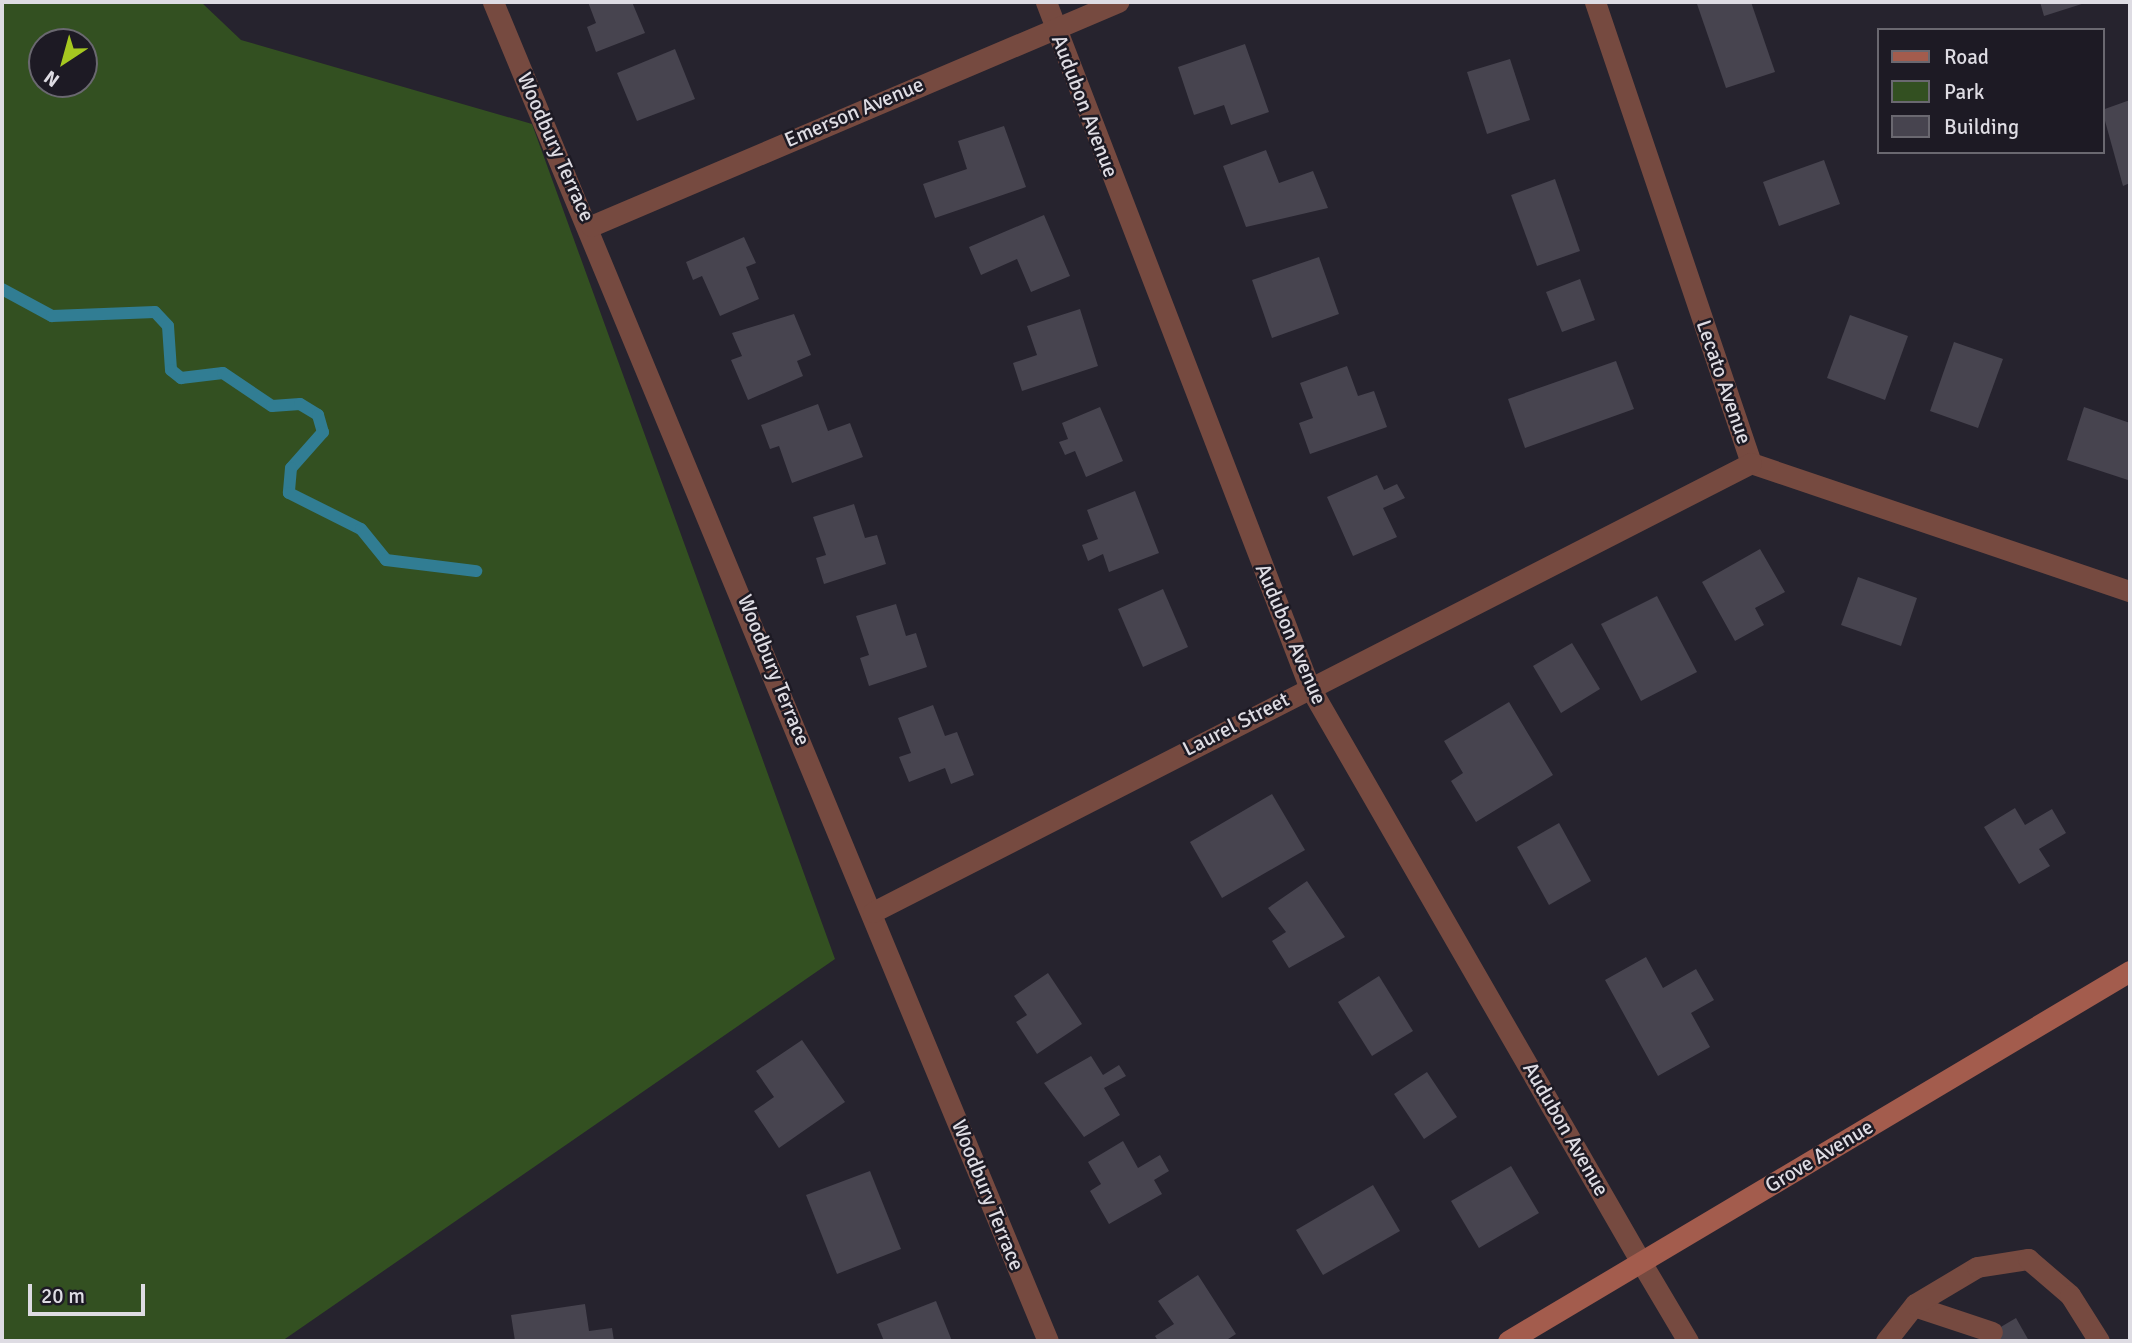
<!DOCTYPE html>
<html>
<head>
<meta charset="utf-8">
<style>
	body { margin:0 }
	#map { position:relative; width:2132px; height:1343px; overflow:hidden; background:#26232e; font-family:Signika,sans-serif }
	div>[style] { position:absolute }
	.green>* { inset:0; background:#335021 }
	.stream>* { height:12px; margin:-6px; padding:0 6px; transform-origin:6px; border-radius:6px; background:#317d93 }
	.building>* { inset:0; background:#47444f }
	.lane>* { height:21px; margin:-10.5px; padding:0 10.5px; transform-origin:10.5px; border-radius:10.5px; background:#764a40 }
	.street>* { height:21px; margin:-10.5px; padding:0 10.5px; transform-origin:10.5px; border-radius:10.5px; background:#764a40 }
	.secondary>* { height:21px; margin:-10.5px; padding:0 10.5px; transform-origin:10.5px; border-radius:10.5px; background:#a35c4d }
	span { translate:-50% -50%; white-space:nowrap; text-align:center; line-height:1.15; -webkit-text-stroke:5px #1d1a24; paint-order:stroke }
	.street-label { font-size:21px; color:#dedce3 }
	.frame { position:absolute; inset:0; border:4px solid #dedce3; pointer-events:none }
	.legend { position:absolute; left:1877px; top:28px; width:228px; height:126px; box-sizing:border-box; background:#1d1a24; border:2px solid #6a6870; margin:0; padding:9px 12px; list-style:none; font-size:21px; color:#dedce3 }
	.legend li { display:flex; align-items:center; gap:14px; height:35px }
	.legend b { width:35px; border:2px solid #6a6870 }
	.north { position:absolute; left:28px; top:28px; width:70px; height:70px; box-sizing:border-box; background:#1d1a24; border:2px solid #6a6870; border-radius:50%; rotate:216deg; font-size:19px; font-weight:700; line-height:28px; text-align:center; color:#dedce3 }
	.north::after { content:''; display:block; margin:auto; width:24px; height:32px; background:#a6c820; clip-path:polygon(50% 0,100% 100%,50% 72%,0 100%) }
	.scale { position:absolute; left:28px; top:1284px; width:117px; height:32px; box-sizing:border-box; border:4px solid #dedce3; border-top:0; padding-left:9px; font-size:21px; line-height:24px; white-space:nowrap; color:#dedce3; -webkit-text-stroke:5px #1d1a24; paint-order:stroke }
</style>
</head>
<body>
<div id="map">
	<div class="green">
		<div style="clip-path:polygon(evenodd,2px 2px,201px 2px,241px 40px,532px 124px,835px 959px,282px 1341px,2px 1341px,2px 2px,42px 42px,84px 42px,84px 84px,42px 84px,42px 42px)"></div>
	</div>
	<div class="stream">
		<div style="left:2px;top:289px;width:57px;rotate:28.4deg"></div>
		<div style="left:52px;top:316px;width:103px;rotate:-2.2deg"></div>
		<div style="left:155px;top:312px;width:19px;rotate:47deg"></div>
		<div style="left:168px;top:326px;width:44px;rotate:86.1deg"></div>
		<div style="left:171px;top:370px;width:13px;rotate:39deg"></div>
		<div style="left:181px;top:378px;width:42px;rotate:-6.8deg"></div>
		<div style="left:223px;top:373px;width:59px;rotate:34deg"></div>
		<div style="left:272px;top:406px;width:28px;rotate:-4deg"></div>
		<div style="left:300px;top:404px;width:21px;rotate:31deg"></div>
		<div style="left:318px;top:415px;width:18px;rotate:74deg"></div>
		<div style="left:323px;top:432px;width:48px;rotate:131.6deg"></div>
		<div style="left:291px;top:468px;width:25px;rotate:95deg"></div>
		<div style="left:289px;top:493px;width:80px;rotate:26.6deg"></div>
		<div style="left:361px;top:529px;width:40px;rotate:51deg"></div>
		<div style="left:386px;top:560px;width:91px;rotate:7deg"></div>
	</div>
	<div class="building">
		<div style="clip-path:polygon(588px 2px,632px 2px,645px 33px,596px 52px,587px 27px,596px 23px)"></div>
		<div style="clip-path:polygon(1751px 2px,1775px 72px,1726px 88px,1697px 4px)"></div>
		<div style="clip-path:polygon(2040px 2px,2088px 2px,2044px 16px)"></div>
		<div style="clip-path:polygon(1245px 44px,1269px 112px,1231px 125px,1224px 105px,1194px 115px,1178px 67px)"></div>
		<div style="clip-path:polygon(675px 49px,695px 99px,637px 121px,617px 73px)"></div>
		<div style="clip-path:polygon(1510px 59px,1530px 120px,1487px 134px,1467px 72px)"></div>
		<div style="clip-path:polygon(2130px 100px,2130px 183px,2123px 186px,2102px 110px)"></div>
		<div style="clip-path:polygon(1004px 126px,1026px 187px,935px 218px,923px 184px,967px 169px,958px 141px)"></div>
		<div style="clip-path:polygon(1266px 150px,1279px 183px,1313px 171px,1328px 208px,1246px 227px,1223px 166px)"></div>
		<div style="clip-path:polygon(1824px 160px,1840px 204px,1779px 226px,1763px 182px)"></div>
		<div style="clip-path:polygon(1555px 179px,1580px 251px,1537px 266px,1511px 195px)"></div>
		<div style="clip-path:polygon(1044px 215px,1070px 276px,1031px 292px,1017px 259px,981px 275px,969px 247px)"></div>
		<div style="clip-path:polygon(744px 237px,756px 263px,746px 267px,759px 299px,720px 316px,702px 276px,693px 280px,686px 262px)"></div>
		<div style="clip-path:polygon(1319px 257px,1339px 314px,1272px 338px,1252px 280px)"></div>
		<div style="clip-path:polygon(1580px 279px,1595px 320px,1562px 332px,1546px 292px)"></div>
		<div style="clip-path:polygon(1080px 309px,1098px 366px,1022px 391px,1013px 363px,1037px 355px,1027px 326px)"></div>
		<div style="clip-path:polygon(794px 314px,811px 355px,797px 361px,803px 376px,748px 400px,731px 360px,742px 356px,732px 333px)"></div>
		<div style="clip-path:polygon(1850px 315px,1908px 336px,1885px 400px,1827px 378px)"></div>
		<div style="clip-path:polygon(1954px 342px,2003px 359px,1978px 428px,1930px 411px)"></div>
		<div style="clip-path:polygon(1616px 361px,1634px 409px,1525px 448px,1508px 399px)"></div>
		<div style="clip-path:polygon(1347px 366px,1358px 396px,1374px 391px,1387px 427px,1310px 454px,1299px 423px,1313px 418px,1300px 383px)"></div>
		<div style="clip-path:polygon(818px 404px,828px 431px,850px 423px,863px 457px,792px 483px,779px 446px,770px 449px,761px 425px)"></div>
		<div style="clip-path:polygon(1100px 407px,1123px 461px,1086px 477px,1075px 451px,1065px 455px,1059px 442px,1068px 439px,1062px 423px)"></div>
		<div style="clip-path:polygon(2084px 407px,2130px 423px,2128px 480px,2067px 460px)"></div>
		<div style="clip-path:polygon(1377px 475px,1384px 490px,1397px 484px,1405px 498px,1383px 508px,1397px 537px,1353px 556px,1327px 497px)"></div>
		<div style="clip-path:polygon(1135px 491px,1159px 553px,1109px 572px,1103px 554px,1088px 561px,1082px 545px,1098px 539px,1087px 510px)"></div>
		<div style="clip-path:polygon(854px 504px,865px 538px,877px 535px,886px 564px,824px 584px,816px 558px,826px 555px,813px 517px)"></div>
		<div style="clip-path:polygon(1760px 549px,1785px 592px,1755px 608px,1764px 625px,1735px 641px,1702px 582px)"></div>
		<div style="clip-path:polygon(1858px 577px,1917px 598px,1901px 646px,1841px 625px)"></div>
		<div style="clip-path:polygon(1163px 589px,1188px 647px,1143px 667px,1118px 609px)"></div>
		<div style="clip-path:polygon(1657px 596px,1697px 672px,1641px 701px,1601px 624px)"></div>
		<div style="clip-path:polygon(896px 604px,906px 636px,916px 633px,927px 667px,869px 686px,860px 658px,869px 655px,856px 616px)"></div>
		<div style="clip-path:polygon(1572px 643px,1600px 689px,1561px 713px,1533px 666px)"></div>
		<div style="clip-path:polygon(1509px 702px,1553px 775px,1476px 822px,1451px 781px,1463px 773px,1444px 741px)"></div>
		<div style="clip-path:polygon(933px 705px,945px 736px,957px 732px,974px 775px,951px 784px,945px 768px,909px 782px,899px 757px,911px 753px,898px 718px)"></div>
		<div style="clip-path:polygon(1272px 794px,1305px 850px,1222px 898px,1190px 842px)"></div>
		<div style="clip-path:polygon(2015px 808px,2025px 825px,2052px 809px,2066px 833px,2039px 849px,2050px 866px,2019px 884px,1984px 827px)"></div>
		<div style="clip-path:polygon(1559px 823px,1591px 881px,1549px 905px,1517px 847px)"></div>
		<div style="clip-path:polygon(1307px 881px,1345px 937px,1289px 968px,1272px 941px,1286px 932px,1268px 908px)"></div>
		<div style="clip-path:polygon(1646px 957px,1663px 988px,1696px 969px,1714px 1000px,1691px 1013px,1710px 1047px,1658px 1076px,1605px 980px)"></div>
		<div style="clip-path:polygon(1048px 973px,1082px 1024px,1037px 1054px,1016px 1022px,1027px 1015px,1014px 996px)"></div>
		<div style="clip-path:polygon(1379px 976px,1413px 1031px,1372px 1056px,1338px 1002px)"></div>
		<div style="clip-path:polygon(802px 1040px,845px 1102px,779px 1148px,754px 1111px,774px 1097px,756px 1071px)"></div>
		<div style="clip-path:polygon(1091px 1056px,1103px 1075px,1119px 1065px,1126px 1076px,1104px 1088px,1120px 1115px,1084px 1137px,1044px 1083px)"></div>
		<div style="clip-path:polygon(1427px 1072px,1457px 1117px,1424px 1139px,1394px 1094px)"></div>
		<div style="clip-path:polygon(1123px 1141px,1138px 1168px,1160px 1155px,1169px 1171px,1154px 1180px,1162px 1194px,1109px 1224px,1090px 1191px,1101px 1184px,1088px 1162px)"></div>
		<div style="clip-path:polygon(1511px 1166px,1539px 1213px,1479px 1248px,1451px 1201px)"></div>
		<div style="clip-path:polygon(870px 1171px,901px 1249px,837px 1274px,806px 1195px)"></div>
		<div style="clip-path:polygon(1373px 1185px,1400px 1231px,1323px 1275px,1296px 1230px)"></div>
		<div style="clip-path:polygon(1198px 1275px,1236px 1334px,1225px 1341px,1158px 1341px,1155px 1336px,1174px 1324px,1158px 1301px)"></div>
		<div style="clip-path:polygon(936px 1301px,952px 1341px,884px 1341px,877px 1324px)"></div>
		<div style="clip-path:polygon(585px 1304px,589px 1331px,612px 1328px,614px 1341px,515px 1341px,511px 1315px)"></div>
		<div style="clip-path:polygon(2016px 1318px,2029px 1341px,1977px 1341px)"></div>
	</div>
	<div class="lane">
		<div style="left:1641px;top:1262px;width:92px;rotate:59.3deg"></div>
		<div style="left:1914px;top:1306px;width:82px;rotate:18.4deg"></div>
		<div style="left:1886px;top:1341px;width:47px;rotate:-51.9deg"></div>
		<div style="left:1915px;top:1304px;width:72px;rotate:-30.8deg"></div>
		<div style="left:1977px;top:1267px;width:52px;rotate:-8.9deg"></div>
		<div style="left:2028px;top:1259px;width:55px;rotate:40.6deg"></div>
		<div style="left:2070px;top:1295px;width:54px;rotate:57.8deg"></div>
	</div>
	<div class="street">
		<div style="left:493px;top:2px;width:1449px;rotate:67.49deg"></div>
		<div style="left:1046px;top:2px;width:733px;rotate:68.97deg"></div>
		<div style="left:1309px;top:686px;width:665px;rotate:60.04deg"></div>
		<div style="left:1595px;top:2px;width:487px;rotate:71.3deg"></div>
		<div style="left:1751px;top:463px;width:400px;rotate:18.7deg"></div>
		<div style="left:591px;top:226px;width:573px;rotate:-23.03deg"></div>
		<div style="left:873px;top:912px;width:986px;rotate:-27.08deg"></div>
	</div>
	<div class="secondary">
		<div style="left:1508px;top:1341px;width:724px;rotate:-30.75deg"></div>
	</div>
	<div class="street-label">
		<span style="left:1085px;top:106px;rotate:69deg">Audubon Avenue</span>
		<span style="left:854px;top:112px;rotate:-23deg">Emerson Avenue</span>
		<span style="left:556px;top:147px;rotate:66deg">Woodbury Terrace</span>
		<span style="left:1724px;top:382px;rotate:71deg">Lecato Avenue</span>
		<span style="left:1291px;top:634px;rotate:67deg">Audubon Avenue</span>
		<span style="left:774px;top:670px;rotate:68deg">Woodbury Terrace</span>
		<span style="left:1236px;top:724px;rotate:-27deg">Laurel Street</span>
		<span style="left:1566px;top:1129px;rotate:60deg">Audubon Avenue</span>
		<span style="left:1819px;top:1156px;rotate:-31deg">Grove Avenue</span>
		<span style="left:988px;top:1195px;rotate:68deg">Woodbury Terrace</span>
	</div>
	<div class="frame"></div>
	<ul class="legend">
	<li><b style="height:9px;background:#a35c4d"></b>Road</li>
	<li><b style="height:19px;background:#335021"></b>Park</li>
	<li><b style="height:19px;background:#47444f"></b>Building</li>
	</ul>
	<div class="north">N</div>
	<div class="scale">20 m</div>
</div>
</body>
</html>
